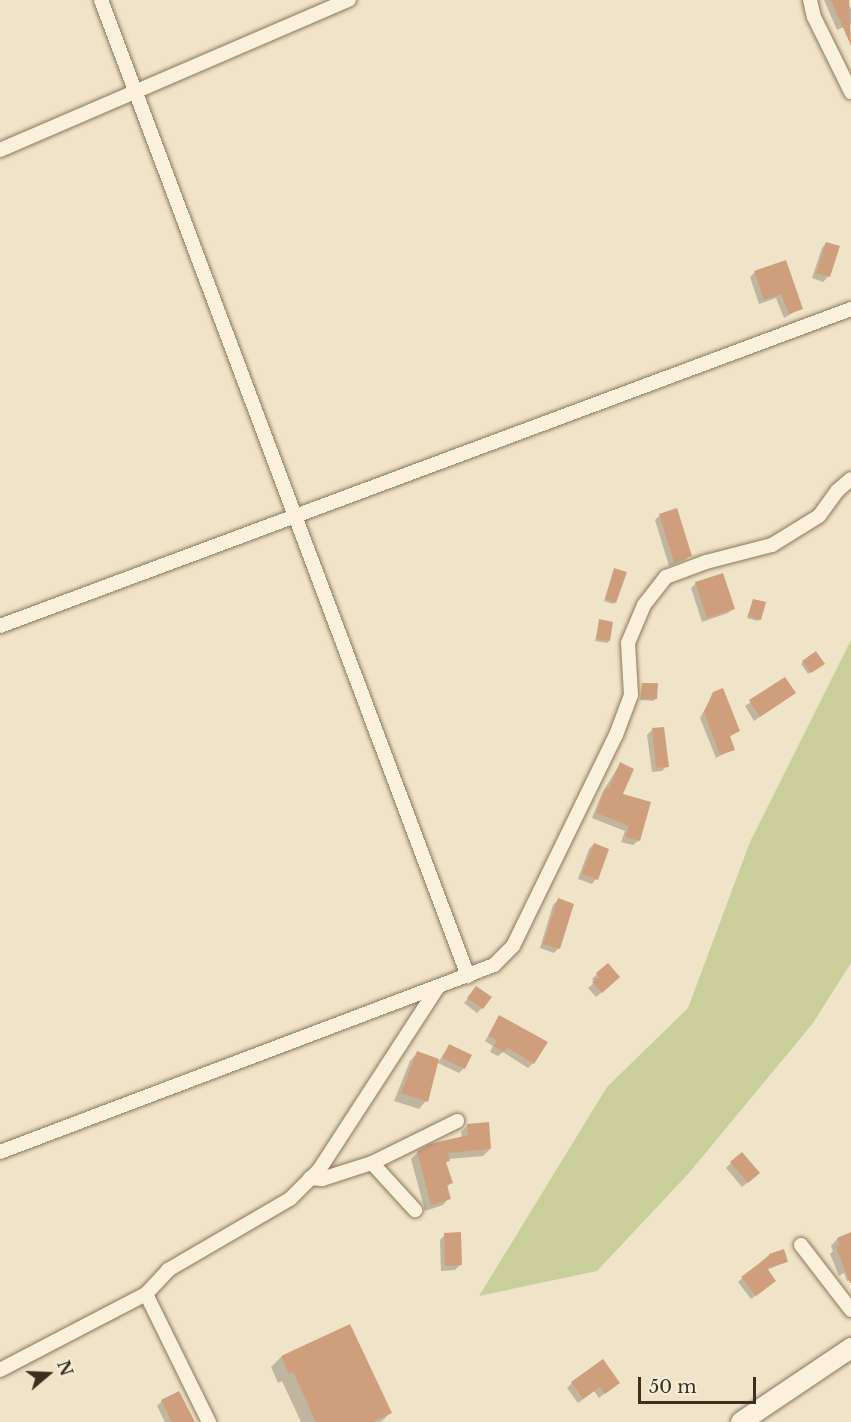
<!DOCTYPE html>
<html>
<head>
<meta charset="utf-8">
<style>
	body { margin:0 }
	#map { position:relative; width:851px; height:1422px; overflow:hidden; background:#f0e4c8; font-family:"Libre Baskerville",serif }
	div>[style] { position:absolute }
	.green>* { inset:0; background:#c9cf9b }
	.shadow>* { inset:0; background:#0003 }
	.building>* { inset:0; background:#cf9f7d }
	.roads { filter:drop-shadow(0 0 2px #8d765c) drop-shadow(0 0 2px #8d765c) }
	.minor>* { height:14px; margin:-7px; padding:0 7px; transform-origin:7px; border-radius:7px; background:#faf1dc }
	.secondary>* { height:20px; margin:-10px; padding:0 10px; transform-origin:10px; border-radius:10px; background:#faf1dc }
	span { translate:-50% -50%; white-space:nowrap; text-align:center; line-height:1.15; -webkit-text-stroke:4.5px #f7eed8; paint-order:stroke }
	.north { position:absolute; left:18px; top:1344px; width:60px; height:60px; -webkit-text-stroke:4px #f7eed8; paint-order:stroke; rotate:71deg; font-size:16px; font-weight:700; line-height:24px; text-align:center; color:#3d2e20 }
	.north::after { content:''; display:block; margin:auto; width:21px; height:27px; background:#3d2e20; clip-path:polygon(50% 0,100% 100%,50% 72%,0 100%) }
	.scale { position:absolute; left:638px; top:1377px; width:118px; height:27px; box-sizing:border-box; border:3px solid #3d2e20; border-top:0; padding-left:8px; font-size:18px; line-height:21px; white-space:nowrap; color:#3d2e20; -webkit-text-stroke:4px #f7eed8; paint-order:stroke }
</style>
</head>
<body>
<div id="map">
	<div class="green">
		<div style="clip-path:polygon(851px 640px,851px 963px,813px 1023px,689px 1173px,597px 1271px,479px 1296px,607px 1087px,688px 1008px,750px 842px)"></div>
	</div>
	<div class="shadow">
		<div style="clip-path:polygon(824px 0,847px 0,851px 9px,851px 24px,837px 30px)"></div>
		<div style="clip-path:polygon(826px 243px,838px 247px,828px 277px,823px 282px,812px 278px,822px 248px)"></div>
		<div style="clip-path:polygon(755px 272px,801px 308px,784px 318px,776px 298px,759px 304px,750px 277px)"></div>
		<div style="clip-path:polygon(660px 515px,690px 555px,685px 560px,669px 566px,655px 520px)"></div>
		<div style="clip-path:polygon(614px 570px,615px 602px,613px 604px,604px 601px)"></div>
		<div style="clip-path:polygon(696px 583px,733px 609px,728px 613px,702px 622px,691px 588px)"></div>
		<div style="clip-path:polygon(753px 600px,760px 619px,758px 621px,747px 618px)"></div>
		<div style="clip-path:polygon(600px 621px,609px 641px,607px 643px,595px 641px)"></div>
		<div style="clip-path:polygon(803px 662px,821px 665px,808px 674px,801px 664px)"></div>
		<div style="clip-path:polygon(785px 679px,794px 693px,754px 721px,745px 706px)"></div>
		<div style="clip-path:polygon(642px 684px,656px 699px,653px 701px,640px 700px)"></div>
		<div style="clip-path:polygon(714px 693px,738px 731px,729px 737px,733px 749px,716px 758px,700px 718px)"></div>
		<div style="clip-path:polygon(652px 730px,667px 766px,662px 771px,652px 772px,647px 735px)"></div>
		<div style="clip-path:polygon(620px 764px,621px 795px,638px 841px,633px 845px,621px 842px,625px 831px,592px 818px,602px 793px)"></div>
		<div style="clip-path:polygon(594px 844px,596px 879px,592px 884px,578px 879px,589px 849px)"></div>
		<div style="clip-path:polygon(558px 900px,559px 948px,554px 953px,540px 948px,553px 905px)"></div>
		<div style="clip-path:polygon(597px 974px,614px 982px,596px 997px,588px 988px,595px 982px,592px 979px)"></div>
		<div style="clip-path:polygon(472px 993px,482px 1008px,477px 1013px,464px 1003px)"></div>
		<div style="clip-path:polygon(500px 1017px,533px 1063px,528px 1068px,503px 1052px,498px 1056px,490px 1052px,493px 1046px,485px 1041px)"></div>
		<div style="clip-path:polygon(449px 1046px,464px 1068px,459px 1073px,436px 1062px,426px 1101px,419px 1109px,394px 1101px,410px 1061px,417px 1053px,439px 1061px)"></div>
		<div style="clip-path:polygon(468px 1125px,490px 1149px,483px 1156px,448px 1159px,445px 1163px,451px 1183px,446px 1188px,449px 1198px,443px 1205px,425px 1211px,411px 1159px,418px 1152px,462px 1138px,461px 1132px)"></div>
		<div style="clip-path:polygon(731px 1163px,753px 1178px,742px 1187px,726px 1168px)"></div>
		<div style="clip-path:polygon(851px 1234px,851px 1280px,847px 1281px,844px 1273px,839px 1276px,830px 1254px,833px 1251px,831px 1246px,837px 1239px)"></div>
		<div style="clip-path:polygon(445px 1235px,460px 1265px,455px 1270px,441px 1271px,440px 1240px)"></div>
		<div style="clip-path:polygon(769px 1255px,786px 1262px,767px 1270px,770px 1285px,751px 1299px,738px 1282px)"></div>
		<div style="clip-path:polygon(281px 1357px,390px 1413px,381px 1422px,301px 1422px,282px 1381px,278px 1383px,271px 1367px)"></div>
		<div style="clip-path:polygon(572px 1383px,613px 1387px,599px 1398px,594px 1391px,578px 1403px,567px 1388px)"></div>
		<div style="clip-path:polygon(162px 1401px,191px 1422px,165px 1422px,157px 1406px)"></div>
	</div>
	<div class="building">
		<div style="clip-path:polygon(831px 0,849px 0,851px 46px)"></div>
		<div style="clip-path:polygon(826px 242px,840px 246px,830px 277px,816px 273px)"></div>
		<div style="clip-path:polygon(786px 260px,803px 309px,789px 314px,781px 294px,764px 300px,754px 271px)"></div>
		<div style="clip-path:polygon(677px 508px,692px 556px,674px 562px,659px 514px)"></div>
		<div style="clip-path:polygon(614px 568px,627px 572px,616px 603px,605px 599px)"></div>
		<div style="clip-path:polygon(723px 573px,735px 609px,707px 618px,695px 582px)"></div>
		<div style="clip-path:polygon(753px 599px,766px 602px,761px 620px,748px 616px)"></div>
		<div style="clip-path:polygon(599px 619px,613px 622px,610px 641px,596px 639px)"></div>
		<div style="clip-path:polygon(816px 651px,825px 664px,811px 673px,802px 661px)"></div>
		<div style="clip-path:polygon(785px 677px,796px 693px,760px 717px,749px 700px)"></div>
		<div style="clip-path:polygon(642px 683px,658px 683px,657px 699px,641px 699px)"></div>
		<div style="clip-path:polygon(723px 688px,740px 731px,730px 736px,735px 750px,720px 755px,704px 712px,713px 692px)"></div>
		<div style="clip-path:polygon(664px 727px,669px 767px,656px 768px,652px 728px)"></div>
		<div style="clip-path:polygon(620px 762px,634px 769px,623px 794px,651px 802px,640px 841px,625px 837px,629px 826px,596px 813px,606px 787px,609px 788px)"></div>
		<div style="clip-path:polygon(594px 843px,609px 849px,598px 880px,582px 874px)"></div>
		<div style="clip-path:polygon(558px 898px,574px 904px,560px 949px,543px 944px)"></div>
		<div style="clip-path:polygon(608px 963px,620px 977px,602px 993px,592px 982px,599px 977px,596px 973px)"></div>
		<div style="clip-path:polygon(476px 986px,492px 997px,483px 1009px,467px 998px)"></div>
		<div style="clip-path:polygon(499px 1015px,548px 1042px,534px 1064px,507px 1047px,504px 1052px,494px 1046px,497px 1040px,488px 1036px)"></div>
		<div style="clip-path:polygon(449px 1044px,472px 1055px,465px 1069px,442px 1058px)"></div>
		<div style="clip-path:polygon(417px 1051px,439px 1059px,428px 1102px,401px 1093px)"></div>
		<div style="clip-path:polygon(489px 1122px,491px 1149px,448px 1153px,450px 1161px,446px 1162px,453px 1183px,447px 1185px,451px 1199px,431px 1205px,417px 1151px,430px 1144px,468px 1135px,467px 1124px)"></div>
		<div style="clip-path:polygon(742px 1152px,760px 1173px,748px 1183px,730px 1162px)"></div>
		<div style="clip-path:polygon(461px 1232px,462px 1265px,445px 1266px,444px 1233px)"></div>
		<div style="clip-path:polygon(851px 1232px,851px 1283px,850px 1283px,836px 1247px,840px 1245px,837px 1238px)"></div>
		<div style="clip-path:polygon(784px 1249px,788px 1262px,767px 1268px,776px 1281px,756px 1296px,741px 1277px,769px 1256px,769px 1254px)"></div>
		<div style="clip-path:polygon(350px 1324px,392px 1413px,373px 1422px,316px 1422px,293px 1372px,289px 1374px,281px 1356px)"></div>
		<div style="clip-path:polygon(603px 1359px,620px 1383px,605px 1394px,600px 1387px,583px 1399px,571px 1382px)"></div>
		<div style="clip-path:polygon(179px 1391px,195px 1422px,172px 1422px,161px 1400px)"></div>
	</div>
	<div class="roads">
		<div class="minor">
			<div style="left:101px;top:0;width:1043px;rotate:69.39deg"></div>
			<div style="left:810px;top:0;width:17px;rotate:77deg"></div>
			<div style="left:814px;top:17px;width:84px;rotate:63.7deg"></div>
			<div style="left:0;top:150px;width:380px;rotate:-23.3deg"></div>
			<div style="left:0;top:626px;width:908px;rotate:-20.43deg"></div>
			<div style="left:0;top:1152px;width:528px;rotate:-20.73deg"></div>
			<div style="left:494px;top:965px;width:27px;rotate:-45deg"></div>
			<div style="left:513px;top:946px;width:235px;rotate:-64deg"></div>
			<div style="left:616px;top:735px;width:43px;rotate:-69.4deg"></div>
			<div style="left:631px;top:695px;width:52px;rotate:-93.3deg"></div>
			<div style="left:628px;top:643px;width:41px;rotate:-67.2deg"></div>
			<div style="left:644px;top:605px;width:36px;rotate:-52deg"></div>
			<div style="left:666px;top:577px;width:43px;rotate:-20.6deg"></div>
			<div style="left:706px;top:562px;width:68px;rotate:-14.4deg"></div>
			<div style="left:772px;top:545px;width:55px;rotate:-31.7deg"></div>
			<div style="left:819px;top:516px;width:31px;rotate:-54deg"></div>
			<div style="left:837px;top:491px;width:18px;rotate:-41deg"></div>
			<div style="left:372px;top:1163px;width:64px;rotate:47.5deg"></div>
			<div style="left:310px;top:1178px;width:12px;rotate:5deg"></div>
			<div style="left:322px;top:1179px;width:52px;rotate:-17.7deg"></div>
			<div style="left:372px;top:1163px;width:95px;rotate:-26.3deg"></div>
			<div style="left:801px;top:1245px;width:82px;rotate:52.4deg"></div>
			<div style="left:146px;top:1294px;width:143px;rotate:63.8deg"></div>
			<div style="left:0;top:1370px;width:165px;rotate:-27.5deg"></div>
			<div style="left:146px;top:1294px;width:33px;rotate:-47deg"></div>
			<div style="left:168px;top:1270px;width:141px;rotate:-30.2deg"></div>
			<div style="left:290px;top:1199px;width:41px;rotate:-45deg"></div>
			<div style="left:319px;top:1170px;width:217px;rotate:-57deg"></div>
		</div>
		<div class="secondary">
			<div style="left:741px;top:1422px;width:133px;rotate:-33.9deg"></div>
		</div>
	</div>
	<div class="north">N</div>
	<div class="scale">50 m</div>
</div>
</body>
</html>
